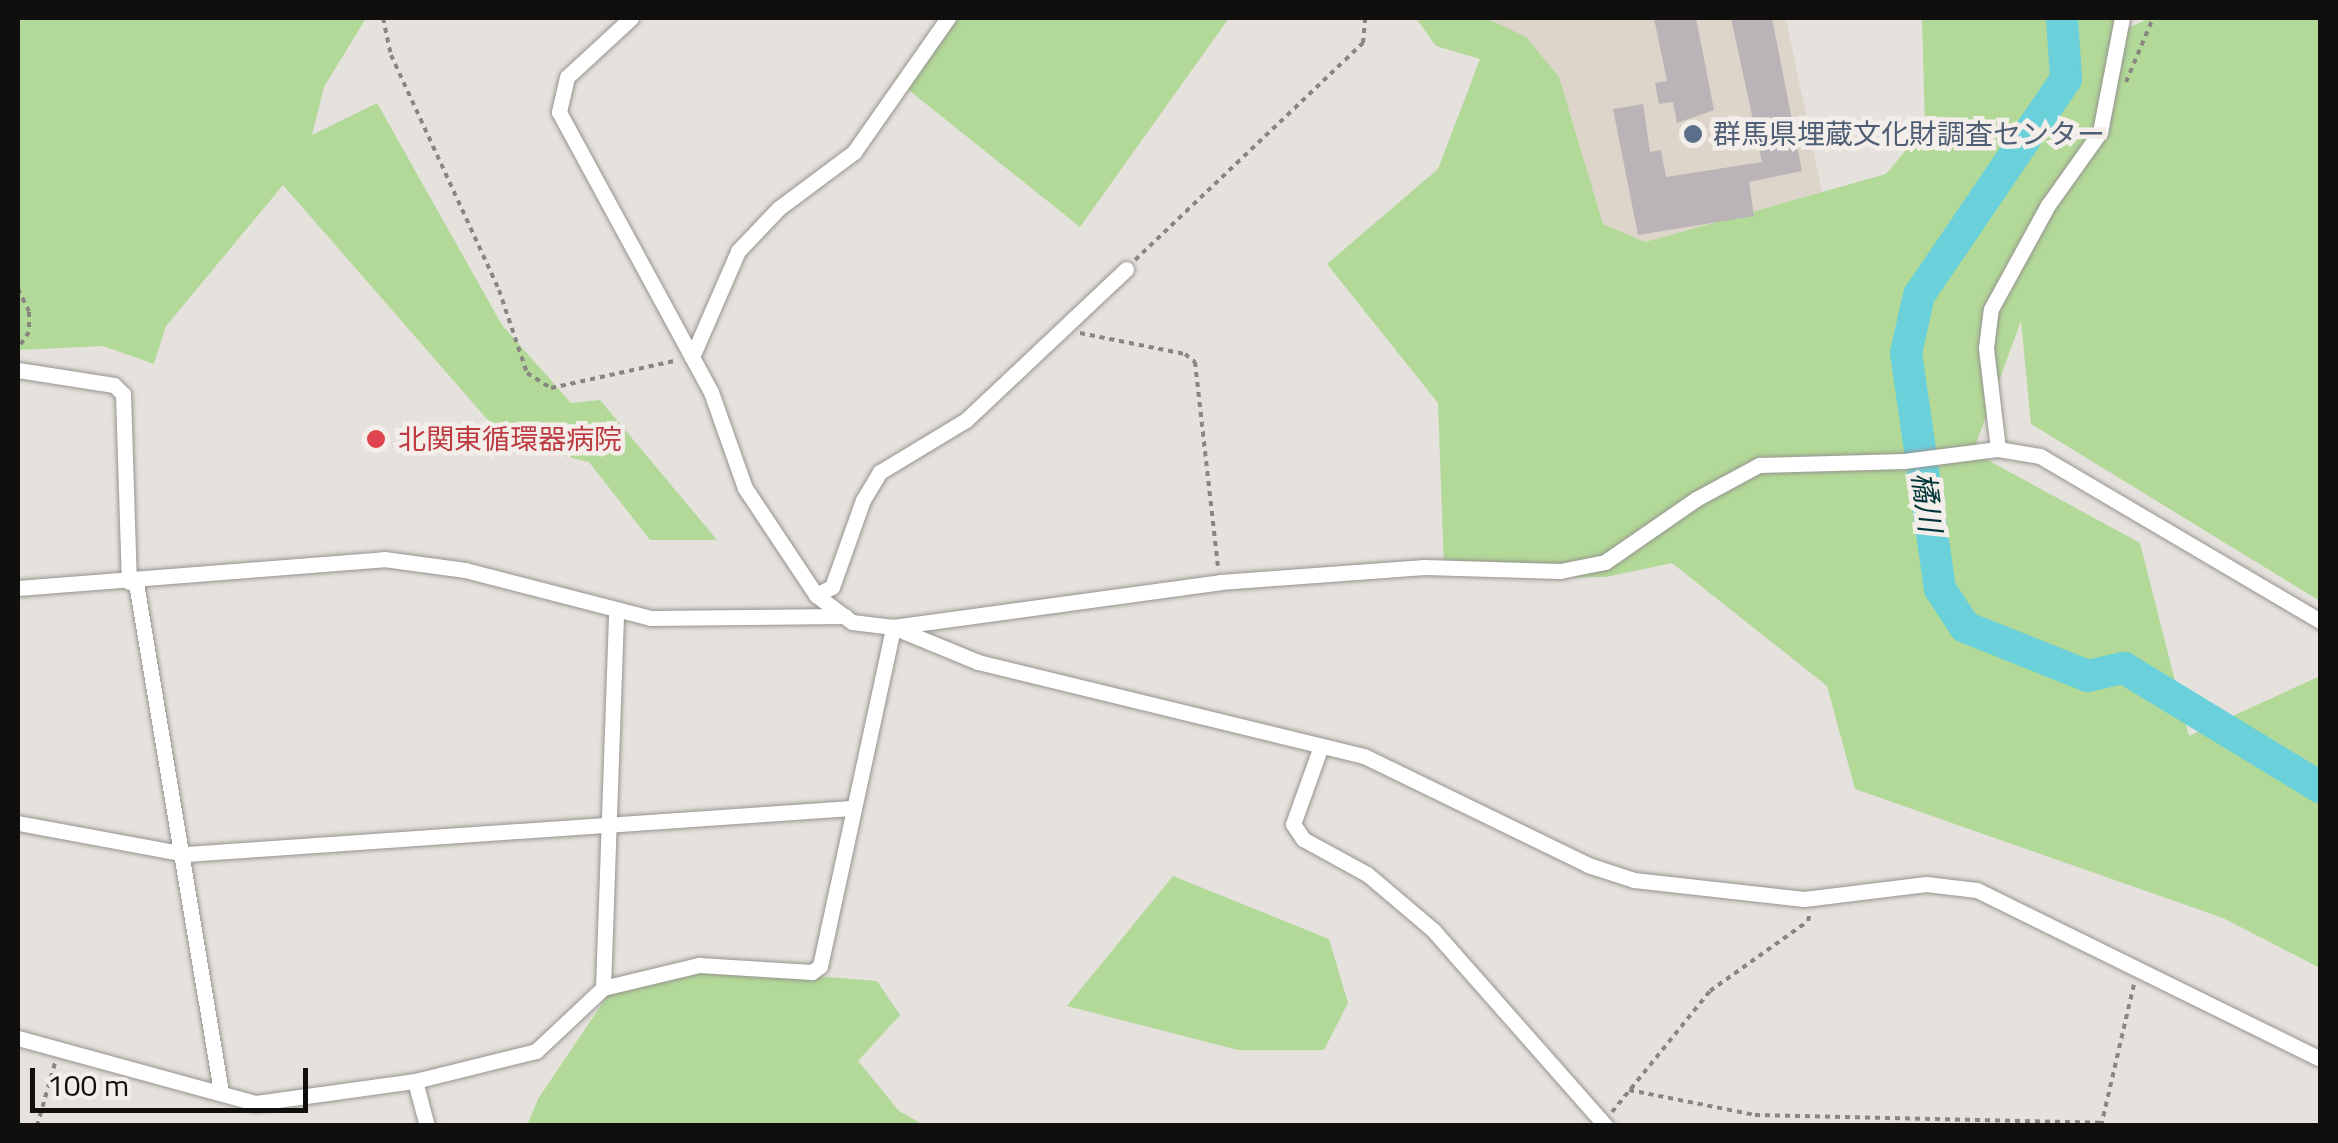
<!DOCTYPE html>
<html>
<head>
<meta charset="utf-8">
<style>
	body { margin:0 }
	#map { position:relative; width:2338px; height:1143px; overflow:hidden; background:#e5e1dc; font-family:"Titillium Web","Noto Sans JP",sans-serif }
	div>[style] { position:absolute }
	.built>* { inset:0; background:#ddd5c9 }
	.green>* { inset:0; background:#b2d998 }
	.river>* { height:32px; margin:-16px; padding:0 16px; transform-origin:16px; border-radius:16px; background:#6ad1db }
	.building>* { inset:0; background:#bab4b8 }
	.path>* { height:4px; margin-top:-2px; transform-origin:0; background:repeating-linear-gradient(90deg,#898682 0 5px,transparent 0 10px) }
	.roads { filter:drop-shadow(0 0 2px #96938e) drop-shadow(0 0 2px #96938e) }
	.minor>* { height:15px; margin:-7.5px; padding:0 7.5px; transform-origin:7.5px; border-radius:7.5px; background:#fff }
	.dots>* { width:28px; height:28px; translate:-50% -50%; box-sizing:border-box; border:5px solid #f3eee9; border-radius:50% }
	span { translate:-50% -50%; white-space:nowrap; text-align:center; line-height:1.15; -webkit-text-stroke:9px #f3eee9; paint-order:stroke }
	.service-label { font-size:28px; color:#4e5e75 }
	.left { translate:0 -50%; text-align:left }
	.health-label { font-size:28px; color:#be3a42 }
	.water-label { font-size:30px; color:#013539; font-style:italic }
	.frame { position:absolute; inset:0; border:20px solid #110f0d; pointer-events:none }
	.scale { position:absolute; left:30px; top:1068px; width:278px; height:45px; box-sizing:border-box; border:5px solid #110f0d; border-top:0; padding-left:12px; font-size:30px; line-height:35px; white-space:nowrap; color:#110f0d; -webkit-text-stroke:8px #f3eee9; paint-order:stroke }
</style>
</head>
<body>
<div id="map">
	<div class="built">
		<div style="clip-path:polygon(1486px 18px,1786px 18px,1822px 192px,1645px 242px,1603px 224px,1559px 77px)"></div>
	</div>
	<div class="green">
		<div style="clip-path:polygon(18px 18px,366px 18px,324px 87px,312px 135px,377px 103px,502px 325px,571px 403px,600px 400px,717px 540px,650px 540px,589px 462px,507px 442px,283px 185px,166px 326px,154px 364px,103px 346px,18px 350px)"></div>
		<div style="clip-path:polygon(960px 18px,1229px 18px,1080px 227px,895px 79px)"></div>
		<div style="clip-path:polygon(1416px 18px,1486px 18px,1526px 37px,1559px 77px,1603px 224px,1645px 242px,1886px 174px,1925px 127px,1922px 18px,2125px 18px,2107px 77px,2130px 27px,2150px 18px,2320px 18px,2320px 601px,2031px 424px,2021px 321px,1973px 452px,2140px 543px,2189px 736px,2320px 676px,2320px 968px,2223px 918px,1855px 789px,1827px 686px,1672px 563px,1606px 577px,1511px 578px,1444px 569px,1438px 403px,1327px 264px,1438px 169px,1480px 59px,1436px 46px)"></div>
		<div style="clip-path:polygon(1173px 876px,1329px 939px,1348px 1003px,1324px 1050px,1238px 1050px,1067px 1006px)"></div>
		<div style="clip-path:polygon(717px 968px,877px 981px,900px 1015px,858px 1061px,899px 1111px,924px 1125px,527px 1126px,538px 1099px,608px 995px)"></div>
	</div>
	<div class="river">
		<div style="left:2062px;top:18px;width:61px;rotate:86.2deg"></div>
		<div style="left:2066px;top:79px;width:261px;rotate:124.2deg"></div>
		<div style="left:1919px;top:295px;width:59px;rotate:102.6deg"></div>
		<div style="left:1906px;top:353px;width:238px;rotate:81.8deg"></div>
		<div style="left:1940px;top:589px;width:45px;rotate:56.7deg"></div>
		<div style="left:1965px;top:627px;width:132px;rotate:21.7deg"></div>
		<div style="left:2088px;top:676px;width:37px;rotate:-13deg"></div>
		<div style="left:2124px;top:668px;width:229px;rotate:31.3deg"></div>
	</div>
	<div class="building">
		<div style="clip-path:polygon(1654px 18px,1696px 18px,1714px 110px,1677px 123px,1673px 102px,1659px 104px,1655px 83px,1667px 81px)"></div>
		<div style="clip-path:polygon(1731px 18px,1772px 18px,1802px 171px,1749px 182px,1754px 216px,1638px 235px,1613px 109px,1643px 104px,1650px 152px,1661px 150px,1666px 177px,1762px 162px)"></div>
	</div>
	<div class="path">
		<div style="left:383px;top:18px;width:38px;rotate:78deg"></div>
		<div style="left:391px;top:55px;width:259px;rotate:65.3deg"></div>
		<div style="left:499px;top:290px;width:88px;rotate:71.4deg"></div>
		<div style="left:527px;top:373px;width:28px;rotate:32deg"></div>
		<div style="left:551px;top:388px;width:126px;rotate:-12.4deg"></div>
		<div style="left:2126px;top:82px;width:69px;rotate:-67.1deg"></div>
		<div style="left:1135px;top:260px;width:315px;rotate:-43.6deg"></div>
		<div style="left:1363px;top:43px;width:25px;rotate:-85deg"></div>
		<div style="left:18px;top:289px;width:25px;rotate:64deg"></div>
		<div style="left:29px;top:312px;width:20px;rotate:90deg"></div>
		<div style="left:29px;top:332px;width:19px;rotate:125deg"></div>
		<div style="left:1080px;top:333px;width:107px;rotate:11.3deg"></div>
		<div style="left:1185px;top:354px;width:13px;rotate:39deg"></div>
		<div style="left:1195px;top:362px;width:205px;rotate:83.6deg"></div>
		<div style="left:1629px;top:1090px;width:128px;rotate:11.2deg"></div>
		<div style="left:1755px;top:1115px;width:347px;rotate:1.3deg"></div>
		<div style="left:1612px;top:1112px;width:156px;rotate:-51deg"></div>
		<div style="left:1710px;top:991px;width:120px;rotate:-35.5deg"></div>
		<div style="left:1808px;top:921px;width:9px;rotate:-77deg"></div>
		<div style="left:37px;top:1126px;width:66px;rotate:-74.1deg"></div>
		<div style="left:2101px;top:1126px;width:146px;rotate:-76.9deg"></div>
	</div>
	<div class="roads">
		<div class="minor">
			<div style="left:631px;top:18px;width:87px;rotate:137.3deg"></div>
			<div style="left:567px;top:77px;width:36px;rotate:103deg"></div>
			<div style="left:559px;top:112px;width:319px;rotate:61.5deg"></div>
			<div style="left:711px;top:392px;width:102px;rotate:70.5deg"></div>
			<div style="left:745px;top:488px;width:128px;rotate:56.4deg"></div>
			<div style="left:816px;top:595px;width:45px;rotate:36.9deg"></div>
			<div style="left:852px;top:622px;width:41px;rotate:7deg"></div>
			<div style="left:893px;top:627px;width:330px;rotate:-7.8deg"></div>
			<div style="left:1220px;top:582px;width:205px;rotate:-4.2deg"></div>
			<div style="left:1424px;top:567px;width:136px;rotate:1.7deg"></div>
			<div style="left:1560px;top:571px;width:46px;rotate:-11.3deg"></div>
			<div style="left:1605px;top:562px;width:111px;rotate:-34.7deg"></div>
			<div style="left:1696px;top:499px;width:72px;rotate:-28.4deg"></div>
			<div style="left:1759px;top:465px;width:145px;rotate:-1.6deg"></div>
			<div style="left:1904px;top:461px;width:95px;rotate:-7.3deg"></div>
			<div style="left:1998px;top:449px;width:43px;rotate:9.5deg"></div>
			<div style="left:2040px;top:456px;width:325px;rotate:30.5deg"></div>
			<div style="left:692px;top:357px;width:116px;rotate:-66.5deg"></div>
			<div style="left:738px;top:251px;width:59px;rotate:-46.4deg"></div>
			<div style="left:779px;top:208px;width:94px;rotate:-36.7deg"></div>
			<div style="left:854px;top:152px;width:164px;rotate:-55deg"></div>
			<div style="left:18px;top:370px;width:97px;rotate:8.9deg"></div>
			<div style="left:114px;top:385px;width:13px;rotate:45deg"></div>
			<div style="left:123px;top:394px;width:188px;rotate:88.2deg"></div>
			<div style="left:1998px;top:449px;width:102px;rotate:-96.8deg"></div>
			<div style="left:1986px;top:348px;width:39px;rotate:-83deg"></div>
			<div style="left:1991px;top:309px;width:119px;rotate:-61.3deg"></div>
			<div style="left:2048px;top:205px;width:90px;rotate:-54.5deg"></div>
			<div style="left:2100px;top:132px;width:116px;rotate:-79.1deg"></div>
			<div style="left:136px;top:583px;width:516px;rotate:80.52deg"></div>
			<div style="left:18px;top:588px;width:367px;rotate:-4.5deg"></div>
			<div style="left:384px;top:559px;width:82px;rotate:7.7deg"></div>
			<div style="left:465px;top:570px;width:191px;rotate:14.5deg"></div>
			<div style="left:650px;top:618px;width:195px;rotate:-0.6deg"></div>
			<div style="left:816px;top:595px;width:18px;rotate:-27deg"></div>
			<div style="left:832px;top:587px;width:92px;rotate:-70.4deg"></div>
			<div style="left:863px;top:500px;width:33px;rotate:-59deg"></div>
			<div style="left:880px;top:472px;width:100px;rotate:-31.2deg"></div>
			<div style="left:966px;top:420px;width:220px;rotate:-43.3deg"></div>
			<div style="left:893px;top:627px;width:92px;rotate:22.4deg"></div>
			<div style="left:978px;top:662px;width:397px;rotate:13.7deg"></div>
			<div style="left:1364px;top:756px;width:249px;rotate:25.9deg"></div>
			<div style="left:1588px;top:865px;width:48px;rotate:18.1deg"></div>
			<div style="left:1634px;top:880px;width:171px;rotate:6.4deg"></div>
			<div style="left:1804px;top:899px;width:123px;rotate:-7deg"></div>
			<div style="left:1926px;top:884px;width:51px;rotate:6.7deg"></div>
			<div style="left:1977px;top:890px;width:382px;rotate:26.2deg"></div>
			<div style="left:1321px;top:746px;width:83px;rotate:109.7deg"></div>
			<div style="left:1293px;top:824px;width:18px;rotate:56deg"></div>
			<div style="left:1303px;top:839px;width:73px;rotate:28.7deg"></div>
			<div style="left:1367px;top:874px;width:87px;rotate:40.3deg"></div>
			<div style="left:1433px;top:930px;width:261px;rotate:48.6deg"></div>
			<div style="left:18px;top:823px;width:171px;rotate:10.5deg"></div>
			<div style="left:186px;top:854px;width:667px;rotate:-3.96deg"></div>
			<div style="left:603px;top:988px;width:375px;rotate:-88deg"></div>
			<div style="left:18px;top:1038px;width:247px;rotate:15.3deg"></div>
			<div style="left:256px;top:1103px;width:161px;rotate:-7.9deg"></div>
			<div style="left:415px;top:1081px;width:125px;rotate:-13.9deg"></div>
			<div style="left:536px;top:1051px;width:92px;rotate:-43.2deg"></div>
			<div style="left:603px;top:988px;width:99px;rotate:-13.5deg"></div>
			<div style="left:699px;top:965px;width:113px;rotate:3.5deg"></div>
			<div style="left:812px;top:972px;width:10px;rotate:-37deg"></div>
			<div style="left:820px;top:966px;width:347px;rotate:-77.8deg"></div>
			<div style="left:415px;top:1081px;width:47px;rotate:75.1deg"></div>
		</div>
	</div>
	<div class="dots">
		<div style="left:1693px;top:134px;background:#5c6f8a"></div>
		<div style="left:376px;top:439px;background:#e0444e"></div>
	</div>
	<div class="service-label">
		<span class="left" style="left:1713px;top:134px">群馬県埋蔵文化財調査センター</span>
	</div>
	<div class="health-label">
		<span class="left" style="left:398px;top:439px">北関東循環器病院</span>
	</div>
	<div class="water-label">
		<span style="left:1927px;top:502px;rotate:82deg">橘川</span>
	</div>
	<div class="frame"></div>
	<div class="scale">100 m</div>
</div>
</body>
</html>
